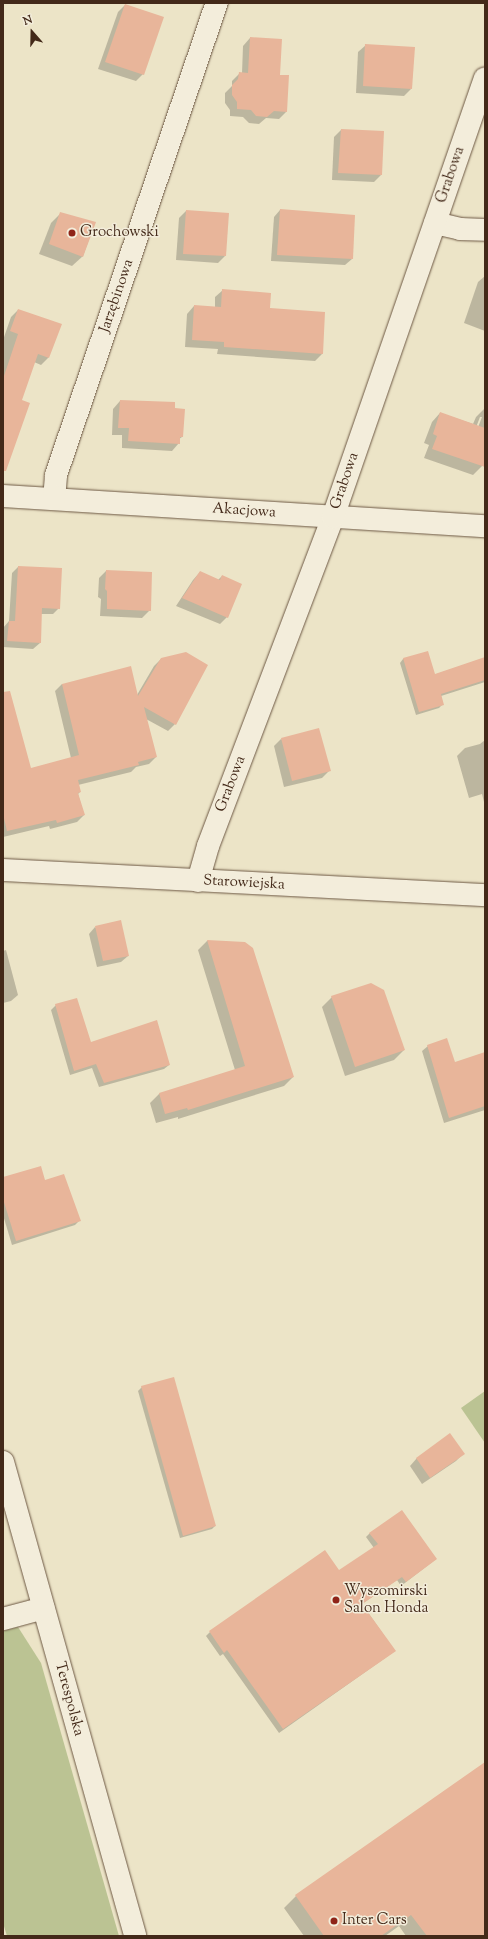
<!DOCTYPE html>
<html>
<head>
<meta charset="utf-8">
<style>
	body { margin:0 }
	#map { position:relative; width:488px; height:1939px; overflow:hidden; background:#ece4c7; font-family:"Sorts Mill Goudy",serif }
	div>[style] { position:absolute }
	.green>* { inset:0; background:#bbc393 }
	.shadow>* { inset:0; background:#0003 }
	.building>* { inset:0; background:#e8b59a }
	.roads { filter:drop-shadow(0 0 1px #6d5844) drop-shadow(0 0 1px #6d5844) }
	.minor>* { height:22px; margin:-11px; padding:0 11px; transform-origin:11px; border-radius:11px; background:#f3eddb }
	.dots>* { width:11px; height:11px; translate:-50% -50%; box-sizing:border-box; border:2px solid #f3eddb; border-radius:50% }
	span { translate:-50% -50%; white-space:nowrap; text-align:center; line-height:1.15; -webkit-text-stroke:3px #f3eddb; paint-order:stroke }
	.street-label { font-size:15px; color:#432919 }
	.poi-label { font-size:15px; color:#432919 }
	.left { translate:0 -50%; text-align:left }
	.frame { position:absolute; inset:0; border:4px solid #432919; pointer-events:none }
	.north { position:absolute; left:12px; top:12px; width:40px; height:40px; -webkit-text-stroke:3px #f3eddb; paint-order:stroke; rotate:340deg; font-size:11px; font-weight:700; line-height:16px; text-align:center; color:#432919 }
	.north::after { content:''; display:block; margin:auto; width:14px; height:18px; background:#432919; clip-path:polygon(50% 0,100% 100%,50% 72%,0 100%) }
</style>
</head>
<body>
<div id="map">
	<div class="green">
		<div style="clip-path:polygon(485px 1391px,485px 1443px,461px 1408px)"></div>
		<div style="clip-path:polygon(18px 1627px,41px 1663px,119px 1936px,7px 1936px,3px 1923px,3px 1631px)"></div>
	</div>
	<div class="shadow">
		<div style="clip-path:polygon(125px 5px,143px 74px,136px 81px,98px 69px,118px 12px)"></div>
		<div style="clip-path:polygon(250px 38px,279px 76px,286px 112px,279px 119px,266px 118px,259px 124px,249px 123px,243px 117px,230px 116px,230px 110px,225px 103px,225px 93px,232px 86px,232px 81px,240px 73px,242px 73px,243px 46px)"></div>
		<div style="clip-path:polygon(366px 45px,411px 89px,404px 96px,356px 93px,358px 52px)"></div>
		<div style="clip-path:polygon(341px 130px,381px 175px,374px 182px,332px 180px,334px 137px)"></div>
		<div style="clip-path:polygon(280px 210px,352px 259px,345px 265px,271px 261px,274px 217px)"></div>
		<div style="clip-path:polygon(186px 211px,225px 256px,218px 263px,176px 260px,179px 218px)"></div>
		<div style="clip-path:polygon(61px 213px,95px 223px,83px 256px,72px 266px,39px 254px,51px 223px)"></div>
		<div style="clip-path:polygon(485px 276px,485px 331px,464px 323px,478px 282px)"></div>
		<div style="clip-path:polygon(223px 290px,269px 309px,324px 313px,322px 354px,315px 361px,217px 354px,218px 349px,185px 347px,187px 314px,194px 306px,215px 308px,215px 297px)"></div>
		<div style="clip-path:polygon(18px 310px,60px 325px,48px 358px,41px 365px,34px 362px,3px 441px,3px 340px,11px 317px)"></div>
		<div style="clip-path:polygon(120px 401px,182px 437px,179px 439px,179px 443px,172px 451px,122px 448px,122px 435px,112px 435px,113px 409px)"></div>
		<div style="clip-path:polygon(evenodd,485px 408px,485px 459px,482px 466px,473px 475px,424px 458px,429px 445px,424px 443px,432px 422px,440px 413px,473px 424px,476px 417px,485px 408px,480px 417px,482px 417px,477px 430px,475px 430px,480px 417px)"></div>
		<div style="clip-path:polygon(18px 567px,59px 608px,53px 614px,41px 614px,40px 643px,33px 649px,3px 647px,3px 628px,9px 621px,12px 573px)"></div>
		<div style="clip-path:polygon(106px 571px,150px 610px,142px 618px,100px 616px,101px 599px,98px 597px,99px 578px)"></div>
		<div style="clip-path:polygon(200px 572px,218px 580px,222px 576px,227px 617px,220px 624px,176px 606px,193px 580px)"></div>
		<div style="clip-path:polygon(427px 652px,434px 675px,485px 658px,485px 682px,441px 696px,443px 704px,439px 708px,416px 715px,400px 663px,403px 659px)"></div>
		<div style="clip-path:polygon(161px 659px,175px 724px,168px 731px,146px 719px,156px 757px,149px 764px,136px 767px,131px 772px,78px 785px,80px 792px,78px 794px,84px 815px,77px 822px,50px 829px,49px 826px,3px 837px,3px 720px,30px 769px,71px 758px,55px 691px,62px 684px,137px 695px,154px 666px)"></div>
		<div style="clip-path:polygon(281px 739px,330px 770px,322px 778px,284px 787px,274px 746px)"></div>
		<div style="clip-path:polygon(485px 740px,485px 802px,484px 802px,482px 794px,469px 798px,457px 756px,465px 748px,480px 744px)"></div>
		<div style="clip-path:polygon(95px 927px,128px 956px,121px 962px,97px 967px,89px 934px)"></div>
		<div style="clip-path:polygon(207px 941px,245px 943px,293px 1077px,284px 1086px,178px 1119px,178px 1117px,156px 1123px,150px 1103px,159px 1094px,235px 1070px,198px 950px)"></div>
		<div style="clip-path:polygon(6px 950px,18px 995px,11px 1001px,3px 1003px,3px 951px)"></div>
		<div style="clip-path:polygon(332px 997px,404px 1050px,394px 1060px,345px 1076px,322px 1007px)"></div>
		<div style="clip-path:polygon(56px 1005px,90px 1043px,169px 1065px,164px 1069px,99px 1087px,92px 1068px,70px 1075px,51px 1010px)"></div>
		<div style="clip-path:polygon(428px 1046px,455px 1063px,485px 1053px,485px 1110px,444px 1123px,422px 1051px)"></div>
		<div style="clip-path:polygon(3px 1178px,44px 1181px,79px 1221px,75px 1225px,12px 1245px,3px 1215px)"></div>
		<div style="clip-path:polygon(142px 1387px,215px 1526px,212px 1529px,180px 1538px,138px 1391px)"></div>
		<div style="clip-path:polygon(463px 1454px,456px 1461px,422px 1484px,410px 1466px,417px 1458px)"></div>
		<div style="clip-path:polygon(370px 1533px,436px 1559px,401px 1586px,397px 1580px,362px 1604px,395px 1651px,279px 1733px,223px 1654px,220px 1656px,206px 1636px,210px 1632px,339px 1571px,374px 1548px,366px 1537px)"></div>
		<div style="clip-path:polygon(485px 1763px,485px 1936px,406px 1936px,399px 1926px,385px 1936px,304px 1936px,284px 1908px,296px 1896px)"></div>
	</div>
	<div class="building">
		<div style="clip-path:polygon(125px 4px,164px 17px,144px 75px,105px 62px)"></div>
		<div style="clip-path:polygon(250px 37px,282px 39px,280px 75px,289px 75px,287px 112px,274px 111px,267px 117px,256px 116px,251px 110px,237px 109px,237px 102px,232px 95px,232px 85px,238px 79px,239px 72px,248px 73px)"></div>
		<div style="clip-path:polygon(365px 44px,415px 47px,412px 89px,363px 86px)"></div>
		<div style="clip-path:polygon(341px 129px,384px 131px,382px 175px,338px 173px)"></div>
		<div style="clip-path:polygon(280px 209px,355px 215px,353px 259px,277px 255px)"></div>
		<div style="clip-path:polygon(186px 210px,229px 213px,226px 256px,183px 254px)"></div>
		<div style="clip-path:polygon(60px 212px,96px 222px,83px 257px,49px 244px)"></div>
		<div style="clip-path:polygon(222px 289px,271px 293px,270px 308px,325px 312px,323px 354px,224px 347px,224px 342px,192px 340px,194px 305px,221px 307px)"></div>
		<div style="clip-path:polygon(18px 309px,62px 324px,49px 358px,38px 354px,22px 400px,30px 403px,6px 471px,3px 471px,3px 379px,18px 334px,10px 331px)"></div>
		<div style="clip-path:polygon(120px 400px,175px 402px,175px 408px,185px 409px,183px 437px,180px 437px,180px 444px,128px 441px,129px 428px,118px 428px)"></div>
		<div style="clip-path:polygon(440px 412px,485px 428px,485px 467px,432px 449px,437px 436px,433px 434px)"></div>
		<div style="clip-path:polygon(18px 566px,62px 568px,60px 609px,42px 608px,41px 643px,7px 641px,9px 621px,15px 621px)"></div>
		<div style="clip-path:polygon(106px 570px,152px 572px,151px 611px,107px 609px,107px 591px,105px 589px)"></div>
		<div style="clip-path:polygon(200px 571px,220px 580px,222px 575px,242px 584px,228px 618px,182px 598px)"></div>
		<div style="clip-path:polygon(428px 651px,435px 674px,485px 657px,485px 680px,441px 694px,444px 705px,419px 712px,403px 658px)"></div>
		<div style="clip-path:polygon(186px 652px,208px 665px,176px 725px,144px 707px,157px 757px,138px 762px,139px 765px,78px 780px,81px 792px,78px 793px,85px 815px,57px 823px,56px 820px,7px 831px,3px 814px,3px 692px,10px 691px,31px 768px,79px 755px,62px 684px,131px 666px,138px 696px,161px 658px)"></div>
		<div style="clip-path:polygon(319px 728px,331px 771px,292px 781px,281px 738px)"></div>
		<div style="clip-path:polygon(121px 920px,129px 956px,103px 961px,95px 926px)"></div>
		<div style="clip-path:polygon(207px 940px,245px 942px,253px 948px,294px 1077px,188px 1110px,187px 1108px,165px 1114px,159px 1093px,245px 1066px)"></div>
		<div style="clip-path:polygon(371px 983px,384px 990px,405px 1050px,355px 1067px,331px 996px)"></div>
		<div style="clip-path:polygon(77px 998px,91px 1042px,157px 1020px,170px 1065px,104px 1083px,96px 1064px,74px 1071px,55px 1004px)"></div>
		<div style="clip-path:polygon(447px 1038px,455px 1062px,485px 1052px,485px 1106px,449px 1118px,427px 1045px)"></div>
		<div style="clip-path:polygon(41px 1166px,45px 1180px,64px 1174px,81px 1221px,16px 1241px,3px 1199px,3px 1177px)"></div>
		<div style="clip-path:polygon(174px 1377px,216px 1526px,183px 1536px,141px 1386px)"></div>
		<div style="clip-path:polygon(450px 1433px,465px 1454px,430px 1478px,416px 1458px)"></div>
		<div style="clip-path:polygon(402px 1510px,437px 1559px,406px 1582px,402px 1577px,362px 1604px,396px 1651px,283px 1729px,227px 1650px,224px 1653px,209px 1631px,325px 1550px,339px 1570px,378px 1544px,369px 1533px)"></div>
		<div style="clip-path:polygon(485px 1762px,485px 1936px,427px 1936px,411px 1915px,381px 1936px,324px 1936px,295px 1895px)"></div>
	</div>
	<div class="roads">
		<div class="minor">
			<div style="left:435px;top:223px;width:26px;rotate:13deg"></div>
			<div style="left:460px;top:229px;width:25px;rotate:2deg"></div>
			<div style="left:3px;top:496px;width:483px;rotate:3.6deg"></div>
			<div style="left:54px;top:499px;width:24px;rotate:-85deg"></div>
			<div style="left:56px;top:475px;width:499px;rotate:-71.2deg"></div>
			<div style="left:3px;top:870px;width:483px;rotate:3deg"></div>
			<div style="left:198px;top:881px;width:36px;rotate:-74deg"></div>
			<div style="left:208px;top:846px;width:352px;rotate:-69.2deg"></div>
			<div style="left:333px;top:517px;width:464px;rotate:-70.9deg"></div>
			<div style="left:3px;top:1462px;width:492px;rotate:74.4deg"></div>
			<div style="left:3px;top:1619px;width:42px;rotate:-15deg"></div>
		</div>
	</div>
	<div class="dots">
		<div style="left:72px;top:233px;background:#8f2418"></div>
		<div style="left:336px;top:1600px;background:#8f2418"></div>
		<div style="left:334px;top:1921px;background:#8f2418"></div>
	</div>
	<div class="street-label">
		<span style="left:451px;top:175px;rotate:-71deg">Grabowa</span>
		<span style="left:117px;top:296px;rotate:-71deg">Jarzębinowa</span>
		<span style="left:345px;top:481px;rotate:-71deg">Grabowa</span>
		<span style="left:244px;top:511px;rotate:4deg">Akacjowa</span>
		<span style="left:231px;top:784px;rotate:-69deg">Grabowa</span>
		<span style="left:244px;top:883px;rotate:3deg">Starowiejska</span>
		<span style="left:69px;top:1699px;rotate:75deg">Terespolska</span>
	</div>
	<div class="poi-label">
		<span class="left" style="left:80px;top:233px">Grochowski</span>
		<span class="left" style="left:344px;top:1600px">Wyszomirski<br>Salon Honda</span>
		<span class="left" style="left:342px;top:1921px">Inter Cars</span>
	</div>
	<div class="frame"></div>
	<div class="north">N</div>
</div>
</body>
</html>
